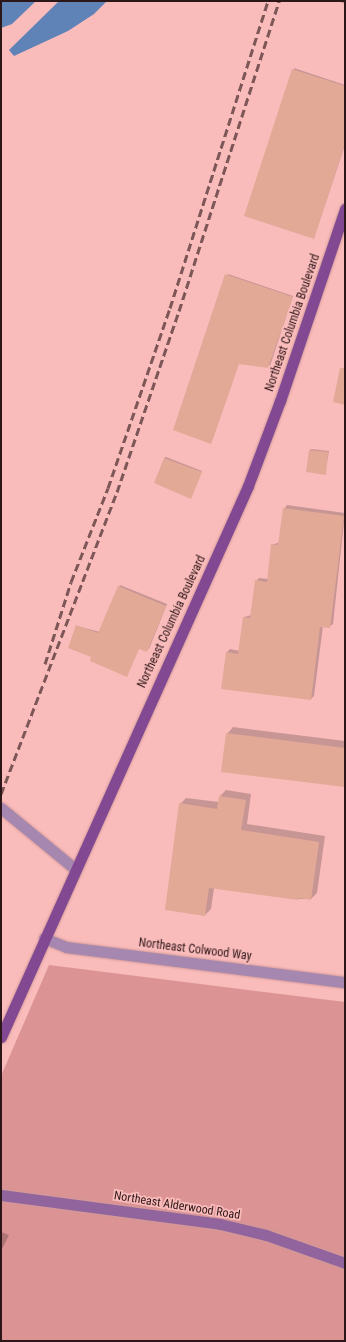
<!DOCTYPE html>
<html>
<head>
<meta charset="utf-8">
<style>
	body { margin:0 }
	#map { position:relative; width:346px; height:1342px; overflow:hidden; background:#fabbbb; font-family:"Roboto Condensed",sans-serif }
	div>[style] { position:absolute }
	.green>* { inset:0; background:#db9394 }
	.water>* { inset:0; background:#6083b7 }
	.shadow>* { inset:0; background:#0003 }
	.building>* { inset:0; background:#e3a997 }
	.roads { filter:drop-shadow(0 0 1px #d19a9a) drop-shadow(0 0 1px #d19a9a) }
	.minor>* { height:11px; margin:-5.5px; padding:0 5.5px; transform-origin:5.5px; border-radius:5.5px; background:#a687af }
	.tertiary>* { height:11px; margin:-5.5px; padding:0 5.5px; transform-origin:5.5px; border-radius:5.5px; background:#a687af }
	.secondary>* { height:11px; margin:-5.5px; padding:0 5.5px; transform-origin:5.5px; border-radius:5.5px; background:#91649e }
	.primary>* { height:11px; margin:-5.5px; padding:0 5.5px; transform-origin:5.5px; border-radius:5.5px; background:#824992 }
	.rail>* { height:3px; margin-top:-1.5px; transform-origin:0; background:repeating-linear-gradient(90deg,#7d5757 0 8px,transparent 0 12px) }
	span { translate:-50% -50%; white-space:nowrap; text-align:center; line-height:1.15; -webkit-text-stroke:3.5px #fabbbb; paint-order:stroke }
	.street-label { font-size:12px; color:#2d1617 }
	.frame { position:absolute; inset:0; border:2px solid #2d1617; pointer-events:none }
</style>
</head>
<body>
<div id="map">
	<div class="green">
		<div style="clip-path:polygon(49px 965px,345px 1002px,345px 1341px,1px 1341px,1px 1076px)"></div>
	</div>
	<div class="water">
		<div style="clip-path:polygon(1px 1px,36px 1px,12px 24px,1px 28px)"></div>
		<div style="clip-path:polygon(59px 1px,107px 1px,94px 14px,68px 31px,14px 56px,9px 50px)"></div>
	</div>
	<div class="shadow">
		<div style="clip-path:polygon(338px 1px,345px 1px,345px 4px)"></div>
		<div style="clip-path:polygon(294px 68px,345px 85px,345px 145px,314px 238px)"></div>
		<div style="clip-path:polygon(228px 274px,293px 296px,270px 366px,239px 363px,212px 441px)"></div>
		<div style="clip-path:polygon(311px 449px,329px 451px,325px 474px,310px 450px)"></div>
		<div style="clip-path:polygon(166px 457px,202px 471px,191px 498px,164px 458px)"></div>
		<div style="clip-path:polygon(287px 505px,345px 513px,333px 624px,329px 627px,323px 626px,314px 696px,311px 699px,226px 653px,230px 649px,240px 651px,244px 617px,252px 615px,256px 581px,259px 578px,268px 579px,272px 545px,280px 542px,284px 509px)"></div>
		<div style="clip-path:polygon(120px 585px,167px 604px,149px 649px,139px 648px,127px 676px,93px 656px,77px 626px,100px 632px)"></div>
		<div style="clip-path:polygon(233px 727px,345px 741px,345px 786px,227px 734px)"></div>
		<div style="clip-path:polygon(226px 790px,251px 794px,247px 824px,325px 836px,317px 893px,311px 899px,298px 899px,214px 888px,211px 909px,205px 915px,180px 804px,186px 798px,219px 802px,220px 796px)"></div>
		<div style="clip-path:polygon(1px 1232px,9px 1235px,1px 1251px)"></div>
	</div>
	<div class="building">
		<div style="clip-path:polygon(292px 69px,345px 86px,345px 144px,314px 239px,244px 216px)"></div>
		<div style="clip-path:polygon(225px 274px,293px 297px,268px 368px,239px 364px,211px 444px,173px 430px)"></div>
		<div style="clip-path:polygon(340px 368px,345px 368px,345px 405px,333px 402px)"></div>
		<div style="clip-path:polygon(309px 450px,328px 452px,326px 475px,306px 472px)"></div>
		<div style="clip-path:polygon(164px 458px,202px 472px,191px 499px,154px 483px)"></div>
		<div style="clip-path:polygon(283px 508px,344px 516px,330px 628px,320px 627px,311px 700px,221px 689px,226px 652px,238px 654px,243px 617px,250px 618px,255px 580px,267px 582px,271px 544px,278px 545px)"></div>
		<div style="clip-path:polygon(118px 586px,166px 606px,147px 652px,139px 649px,127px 677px,90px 661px,91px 657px,68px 648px,76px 625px,98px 633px)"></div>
		<div style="clip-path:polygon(226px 733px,345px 748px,345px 787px,221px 772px)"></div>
		<div style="clip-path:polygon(219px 796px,246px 800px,241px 830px,319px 842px,311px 900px,299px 898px,298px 900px,209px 888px,205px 916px,165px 910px,179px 803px,217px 809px)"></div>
	</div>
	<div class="roads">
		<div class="minor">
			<div style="left:44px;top:938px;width:24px;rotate:22deg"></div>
			<div style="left:66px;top:947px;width:281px;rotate:7.2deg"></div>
		</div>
		<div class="tertiary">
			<div style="left:1px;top:808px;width:96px;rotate:39.5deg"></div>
		</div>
		<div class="secondary">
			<div style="left:1px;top:1195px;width:221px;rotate:7.5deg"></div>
			<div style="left:220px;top:1224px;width:47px;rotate:13.4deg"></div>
			<div style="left:266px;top:1235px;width:84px;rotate:19.5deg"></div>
		</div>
		<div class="primary">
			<div style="left:1px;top:1037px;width:604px;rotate:-65.85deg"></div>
			<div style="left:248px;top:486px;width:91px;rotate:-69.4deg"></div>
			<div style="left:280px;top:401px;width:203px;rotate:-71.3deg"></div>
		</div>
	</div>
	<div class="rail">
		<div style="left:45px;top:664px;width:86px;rotate:-72.4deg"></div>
		<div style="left:71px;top:582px;width:101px;rotate:-68.5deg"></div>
		<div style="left:108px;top:488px;width:190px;rotate:-71deg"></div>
		<div style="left:170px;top:308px;width:322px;rotate:-72.3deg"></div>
		<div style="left:1px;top:794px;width:324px;rotate:-69deg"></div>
		<div style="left:117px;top:492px;width:191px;rotate:-71.1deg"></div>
		<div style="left:179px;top:311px;width:326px;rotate:-72.1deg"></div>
	</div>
	<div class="street-label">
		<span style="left:293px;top:323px;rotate:-71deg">Northeast Columbia Boulevard</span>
		<span style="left:172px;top:622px;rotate:-65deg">Northeast Columbia Boulevard</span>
		<span style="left:195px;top:950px;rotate:7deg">Northeast Colwood Way</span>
		<span style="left:177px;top:1206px;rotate:9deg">Northeast Alderwood Road</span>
	</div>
	<div class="frame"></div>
</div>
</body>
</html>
